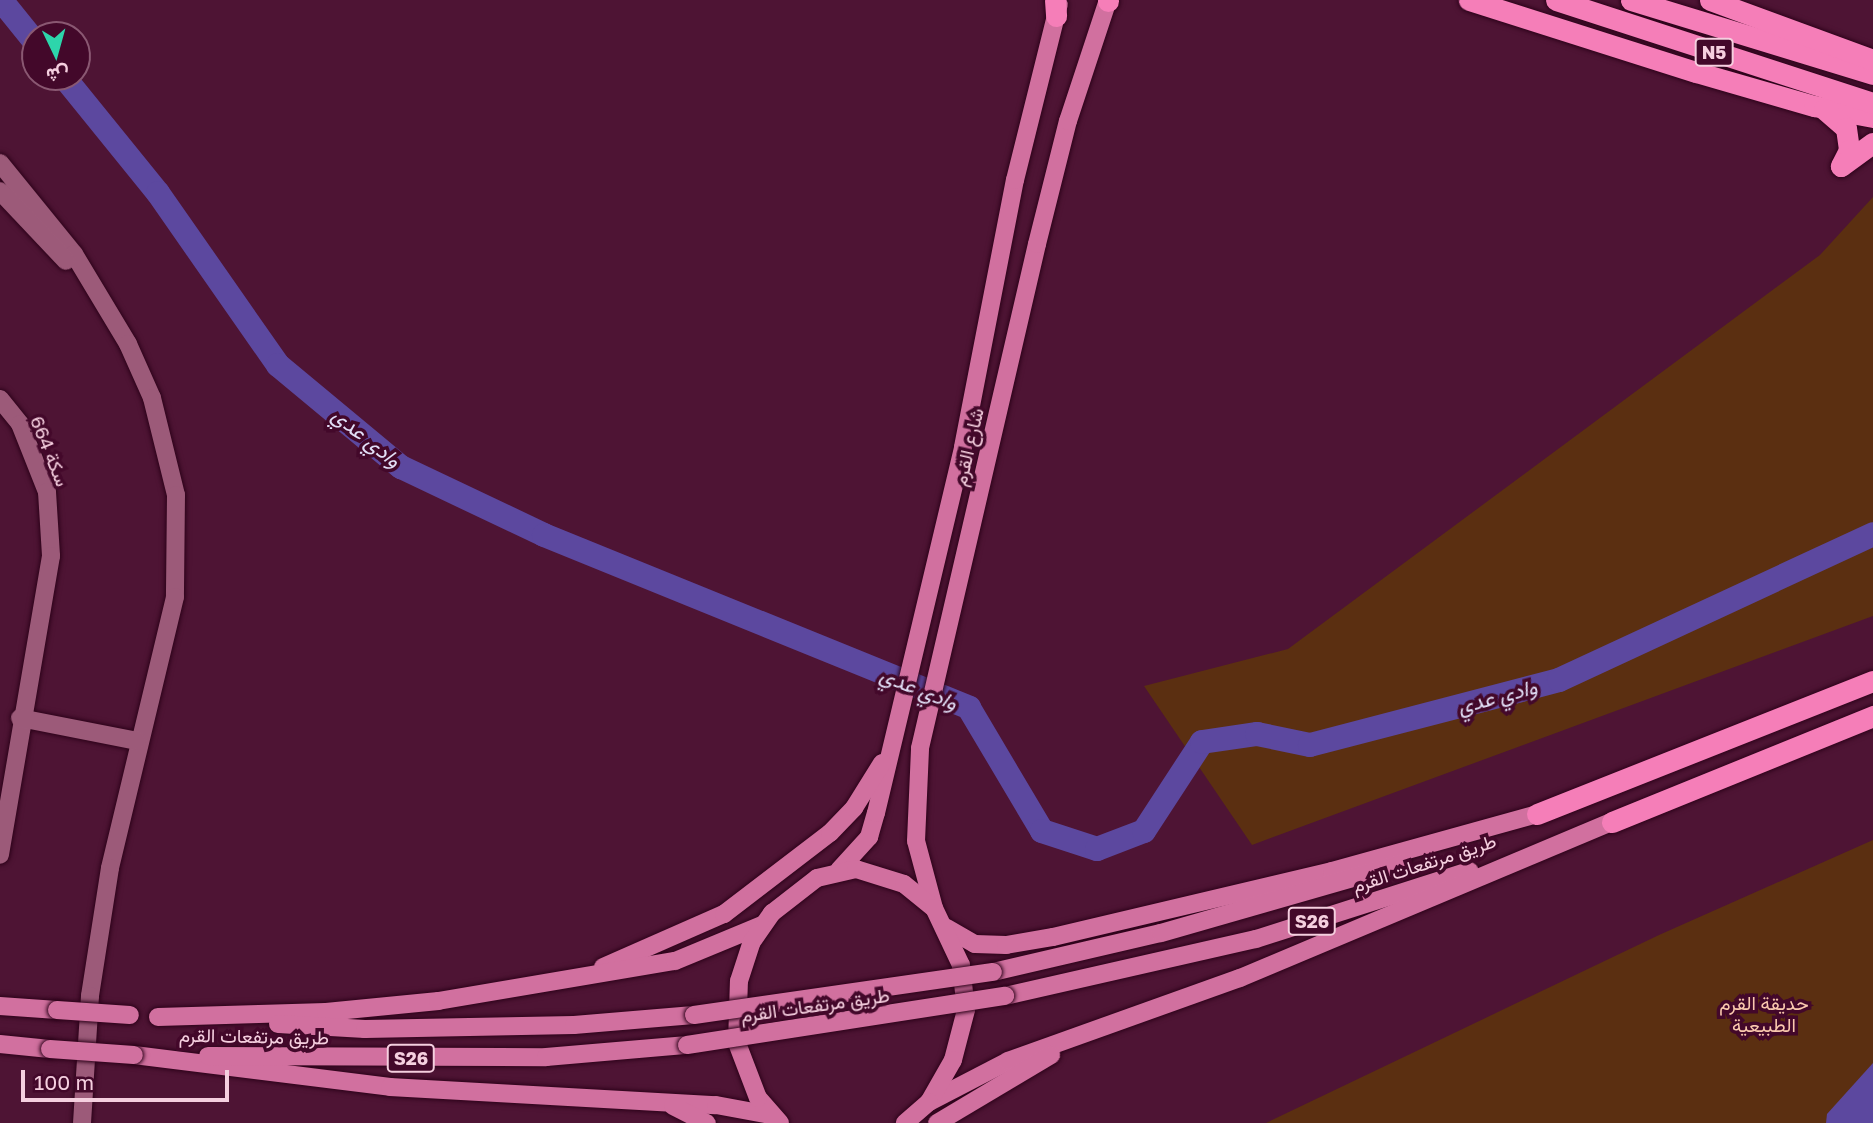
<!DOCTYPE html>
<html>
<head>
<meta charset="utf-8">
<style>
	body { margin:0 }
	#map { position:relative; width:1873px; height:1123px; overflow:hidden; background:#4e1434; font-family:"Golos Text",Vazirmatn,sans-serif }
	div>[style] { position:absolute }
	.green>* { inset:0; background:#5b2f11 }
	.water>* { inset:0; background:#5c489f }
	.river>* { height:24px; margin:-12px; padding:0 12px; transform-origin:12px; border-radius:12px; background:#5c489f }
	.roads { filter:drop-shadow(0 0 2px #2d031a) drop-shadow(0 0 2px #2d031a) }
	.minor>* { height:18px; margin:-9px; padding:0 9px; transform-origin:9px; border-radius:9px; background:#9c5a79 }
	.major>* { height:18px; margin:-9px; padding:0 9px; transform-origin:9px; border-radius:9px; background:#d1709f }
	.highway>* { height:21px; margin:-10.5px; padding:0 10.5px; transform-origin:10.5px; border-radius:10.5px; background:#f57eb8 }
	.bridges { filter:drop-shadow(0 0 2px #2d031a) drop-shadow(0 0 2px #2d031a) }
	.major-bridge>* { height:18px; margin:-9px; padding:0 9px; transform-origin:9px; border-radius:9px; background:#d1709f }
	span { translate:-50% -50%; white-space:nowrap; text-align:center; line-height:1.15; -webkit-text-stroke:7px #43082a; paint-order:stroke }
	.shield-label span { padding:2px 5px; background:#43082a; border:2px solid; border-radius:5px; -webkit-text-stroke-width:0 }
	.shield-label { font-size:18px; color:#f5cfdf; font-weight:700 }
	.street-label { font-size:19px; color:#f5cfdf }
	.park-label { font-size:19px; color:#fac9ae }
	.water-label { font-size:21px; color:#e2dff7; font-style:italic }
	.north { position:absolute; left:21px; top:21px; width:70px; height:70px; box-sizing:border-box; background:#43082a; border:2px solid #8a5872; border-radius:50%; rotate:175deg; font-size:19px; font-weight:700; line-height:28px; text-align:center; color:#f5cfdf }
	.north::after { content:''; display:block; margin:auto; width:24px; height:32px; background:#2dd5ab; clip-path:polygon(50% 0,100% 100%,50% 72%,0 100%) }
	.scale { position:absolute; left:21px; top:1070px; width:208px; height:32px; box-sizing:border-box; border:4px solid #f5cfdf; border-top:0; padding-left:9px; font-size:21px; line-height:24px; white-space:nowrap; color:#f5cfdf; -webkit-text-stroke:5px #43082a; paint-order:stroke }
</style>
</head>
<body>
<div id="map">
	<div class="green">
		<div style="clip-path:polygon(1873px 197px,1873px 616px,1252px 845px,1144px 686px,1288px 649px,1820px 255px)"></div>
		<div style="clip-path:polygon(1873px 840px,1873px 1123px,1266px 1123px,1659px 935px)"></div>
	</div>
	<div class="water">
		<div style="clip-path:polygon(1873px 1063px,1873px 1123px,1826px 1123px,1827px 1114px)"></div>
	</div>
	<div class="river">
		<div style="left:1px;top:0;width:54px;rotate:51deg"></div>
		<div style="left:64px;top:77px;width:149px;rotate:51deg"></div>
		<div style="left:158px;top:193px;width:210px;rotate:55.1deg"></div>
		<div style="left:278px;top:365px;width:160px;rotate:39.7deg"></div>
		<div style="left:401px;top:467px;width:158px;rotate:25.4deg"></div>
		<div style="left:544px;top:535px;width:459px;rotate:22.1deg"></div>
		<div style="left:969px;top:708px;width:143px;rotate:59.3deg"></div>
		<div style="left:1042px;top:831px;width:58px;rotate:18.1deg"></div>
		<div style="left:1097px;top:849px;width:50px;rotate:-21deg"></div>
		<div style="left:1144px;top:831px;width:106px;rotate:-56.9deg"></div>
		<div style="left:1202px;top:742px;width:56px;rotate:-8.3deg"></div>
		<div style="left:1257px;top:734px;width:54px;rotate:11.7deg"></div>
		<div style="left:1310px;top:745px;width:257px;rotate:-14.6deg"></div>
		<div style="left:1559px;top:680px;width:346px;rotate:-24.9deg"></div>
	</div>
	<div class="roads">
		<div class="minor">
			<div style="left:0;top:163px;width:117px;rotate:50.9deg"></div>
			<div style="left:74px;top:254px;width:105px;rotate:59deg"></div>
			<div style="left:128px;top:344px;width:59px;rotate:66deg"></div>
			<div style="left:152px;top:398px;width:100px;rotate:76.1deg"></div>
			<div style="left:176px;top:495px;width:102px;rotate:90.6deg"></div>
			<div style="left:175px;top:597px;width:279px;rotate:103.5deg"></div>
			<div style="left:110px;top:868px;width:130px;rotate:98.9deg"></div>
			<div style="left:90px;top:996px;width:127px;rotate:93.6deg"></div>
			<div style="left:0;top:191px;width:96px;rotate:46.7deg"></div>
			<div style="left:0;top:399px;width:32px;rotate:51deg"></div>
			<div style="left:20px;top:424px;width:73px;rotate:68.3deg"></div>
			<div style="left:47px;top:492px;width:64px;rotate:86.4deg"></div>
			<div style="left:51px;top:556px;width:303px;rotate:99.7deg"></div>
			<div style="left:20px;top:718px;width:119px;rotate:11.1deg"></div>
		</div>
		<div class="major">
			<div style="left:839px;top:870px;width:45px;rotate:-47.7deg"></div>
			<div style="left:869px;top:837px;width:25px;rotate:-74deg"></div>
			<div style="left:876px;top:813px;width:376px;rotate:-76.6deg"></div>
			<div style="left:963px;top:447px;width:272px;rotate:-79deg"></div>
			<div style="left:1015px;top:180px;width:181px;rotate:-76deg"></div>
			<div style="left:934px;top:908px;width:69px;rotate:-105deg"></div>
			<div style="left:916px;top:841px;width:93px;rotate:-87.5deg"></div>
			<div style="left:920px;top:748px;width:517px;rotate:-76.93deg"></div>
			<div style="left:1037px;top:244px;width:127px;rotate:-75.9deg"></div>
			<div style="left:1068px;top:121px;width:127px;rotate:-71.7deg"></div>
			<div style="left:947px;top:928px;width:32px;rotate:30deg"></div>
			<div style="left:975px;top:944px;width:31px;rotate:2deg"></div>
			<div style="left:1006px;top:945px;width:48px;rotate:-9.7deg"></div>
			<div style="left:1053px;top:937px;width:287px;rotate:-13.3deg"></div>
			<div style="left:1332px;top:871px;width:213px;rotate:-15.5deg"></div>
			<div style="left:603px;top:967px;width:132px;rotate:-23.7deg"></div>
			<div style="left:724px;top:914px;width:133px;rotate:-37.4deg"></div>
			<div style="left:830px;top:833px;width:35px;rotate:-46deg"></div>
			<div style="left:854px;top:808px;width:53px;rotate:-58.1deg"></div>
			<div style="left:993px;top:972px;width:172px;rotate:-13.1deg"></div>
			<div style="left:1161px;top:933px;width:251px;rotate:-16deg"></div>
			<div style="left:1005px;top:996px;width:257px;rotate:-12.8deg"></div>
			<div style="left:1256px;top:939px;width:224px;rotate:-17.7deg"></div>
			<div style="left:0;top:1006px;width:57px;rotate:4deg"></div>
			<div style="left:158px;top:1017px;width:168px;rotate:-1.7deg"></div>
			<div style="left:326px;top:1012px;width:113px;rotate:-5.6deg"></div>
			<div style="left:438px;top:1001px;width:240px;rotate:-9.6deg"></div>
			<div style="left:675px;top:961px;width:94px;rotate:-22.5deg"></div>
			<div style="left:278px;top:1024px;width:87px;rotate:3.3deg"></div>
			<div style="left:365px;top:1029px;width:209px;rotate:-1.1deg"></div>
			<div style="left:574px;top:1025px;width:120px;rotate:-4.8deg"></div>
			<div style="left:0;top:1044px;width:50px;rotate:5.7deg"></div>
			<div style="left:134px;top:1055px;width:258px;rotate:7.1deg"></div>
			<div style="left:390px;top:1087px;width:326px;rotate:3.2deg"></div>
			<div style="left:716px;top:1105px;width:55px;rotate:10.5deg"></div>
			<div style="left:208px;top:1056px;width:338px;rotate:0.2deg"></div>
			<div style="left:546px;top:1057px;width:142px;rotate:-4.9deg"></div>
			<div style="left:929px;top:1102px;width:89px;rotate:-27.4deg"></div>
			<div style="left:1008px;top:1061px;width:246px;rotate:-19.7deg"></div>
			<div style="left:1240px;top:978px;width:403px;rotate:-22.8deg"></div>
			<div style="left:673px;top:1106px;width:38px;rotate:27deg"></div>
			<div style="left:780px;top:1123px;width:33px;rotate:-131deg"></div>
			<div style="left:758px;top:1098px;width:59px;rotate:-110.9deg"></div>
			<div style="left:737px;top:1043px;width:62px;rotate:-88.2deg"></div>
			<div style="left:739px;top:981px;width:40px;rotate:-72deg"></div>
			<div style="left:751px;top:943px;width:37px;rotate:-55deg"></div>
			<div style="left:772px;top:913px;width:57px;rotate:-37.9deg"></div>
			<div style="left:817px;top:878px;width:40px;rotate:-13deg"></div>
			<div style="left:856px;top:869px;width:50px;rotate:17.4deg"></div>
			<div style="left:904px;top:884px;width:38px;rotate:39deg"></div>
			<div style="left:934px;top:908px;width:63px;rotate:64.7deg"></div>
			<div style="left:961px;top:965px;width:45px;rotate:83.7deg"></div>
			<div style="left:966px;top:1010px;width:52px;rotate:104.6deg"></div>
			<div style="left:953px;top:1060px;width:48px;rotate:119.7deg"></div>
			<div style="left:929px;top:1102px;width:32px;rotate:139deg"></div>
			<div style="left:937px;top:1123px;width:133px;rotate:-30.8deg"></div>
		</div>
		<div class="highway">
			<div style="left:1055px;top:0;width:16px;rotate:86deg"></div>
			<div style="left:1469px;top:0;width:238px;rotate:17.6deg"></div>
			<div style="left:1696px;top:72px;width:123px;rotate:16.1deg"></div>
			<div style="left:1814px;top:106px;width:60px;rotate:10.6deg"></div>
			<div style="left:1556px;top:0;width:333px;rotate:18deg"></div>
			<div style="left:1631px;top:0;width:253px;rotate:17deg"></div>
			<div style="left:1710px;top:0;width:174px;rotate:20.2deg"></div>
			<div style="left:1108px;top:1px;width:1px;rotate:-90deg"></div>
			<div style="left:1824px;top:109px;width:29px;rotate:41deg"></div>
			<div style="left:1846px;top:128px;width:22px;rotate:82deg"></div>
			<div style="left:1849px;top:150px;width:18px;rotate:117deg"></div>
			<div style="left:1841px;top:166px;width:39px;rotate:-36deg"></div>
			<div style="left:1537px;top:814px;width:361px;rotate:-21.6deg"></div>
			<div style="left:1612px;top:822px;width:282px;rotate:-22.1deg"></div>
		</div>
	</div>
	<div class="bridges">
		<div class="major-bridge">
			<div style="left:57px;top:1010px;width:73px;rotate:3.9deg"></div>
			<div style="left:694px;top:1015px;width:302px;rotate:-8.2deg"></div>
			<div style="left:687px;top:1045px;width:322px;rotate:-8.8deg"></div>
			<div style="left:50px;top:1049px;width:84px;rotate:4.1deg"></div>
		</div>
	</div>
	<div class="shield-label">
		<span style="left:1714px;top:52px">N5</span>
		<span style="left:1312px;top:921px">S26</span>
		<span style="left:411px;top:1058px">S26</span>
	</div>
	<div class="street-label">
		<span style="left:968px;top:447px;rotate:-77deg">شارع القرم</span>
		<span style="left:50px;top:451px;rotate:68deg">سكة 664</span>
		<span style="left:1424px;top:863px;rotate:-18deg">طريق مرتفعات القرم</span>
		<span style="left:815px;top:1005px;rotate:-8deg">طريق مرتفعات القرم</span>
		<span style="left:254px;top:1036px;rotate:1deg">طريق مرتفعات القرم</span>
	</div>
	<div class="park-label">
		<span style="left:1764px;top:1014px">حديقة القرم<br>الطبيعية</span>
	</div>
	<div class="water-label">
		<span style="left:367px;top:437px;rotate:39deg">وادي عدي</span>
		<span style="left:919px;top:688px;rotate:22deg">وادي عدي</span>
		<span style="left:1497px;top:696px;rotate:-15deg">وادي عدي</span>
	</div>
	<div class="north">ش</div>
	<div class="scale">100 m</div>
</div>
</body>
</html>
